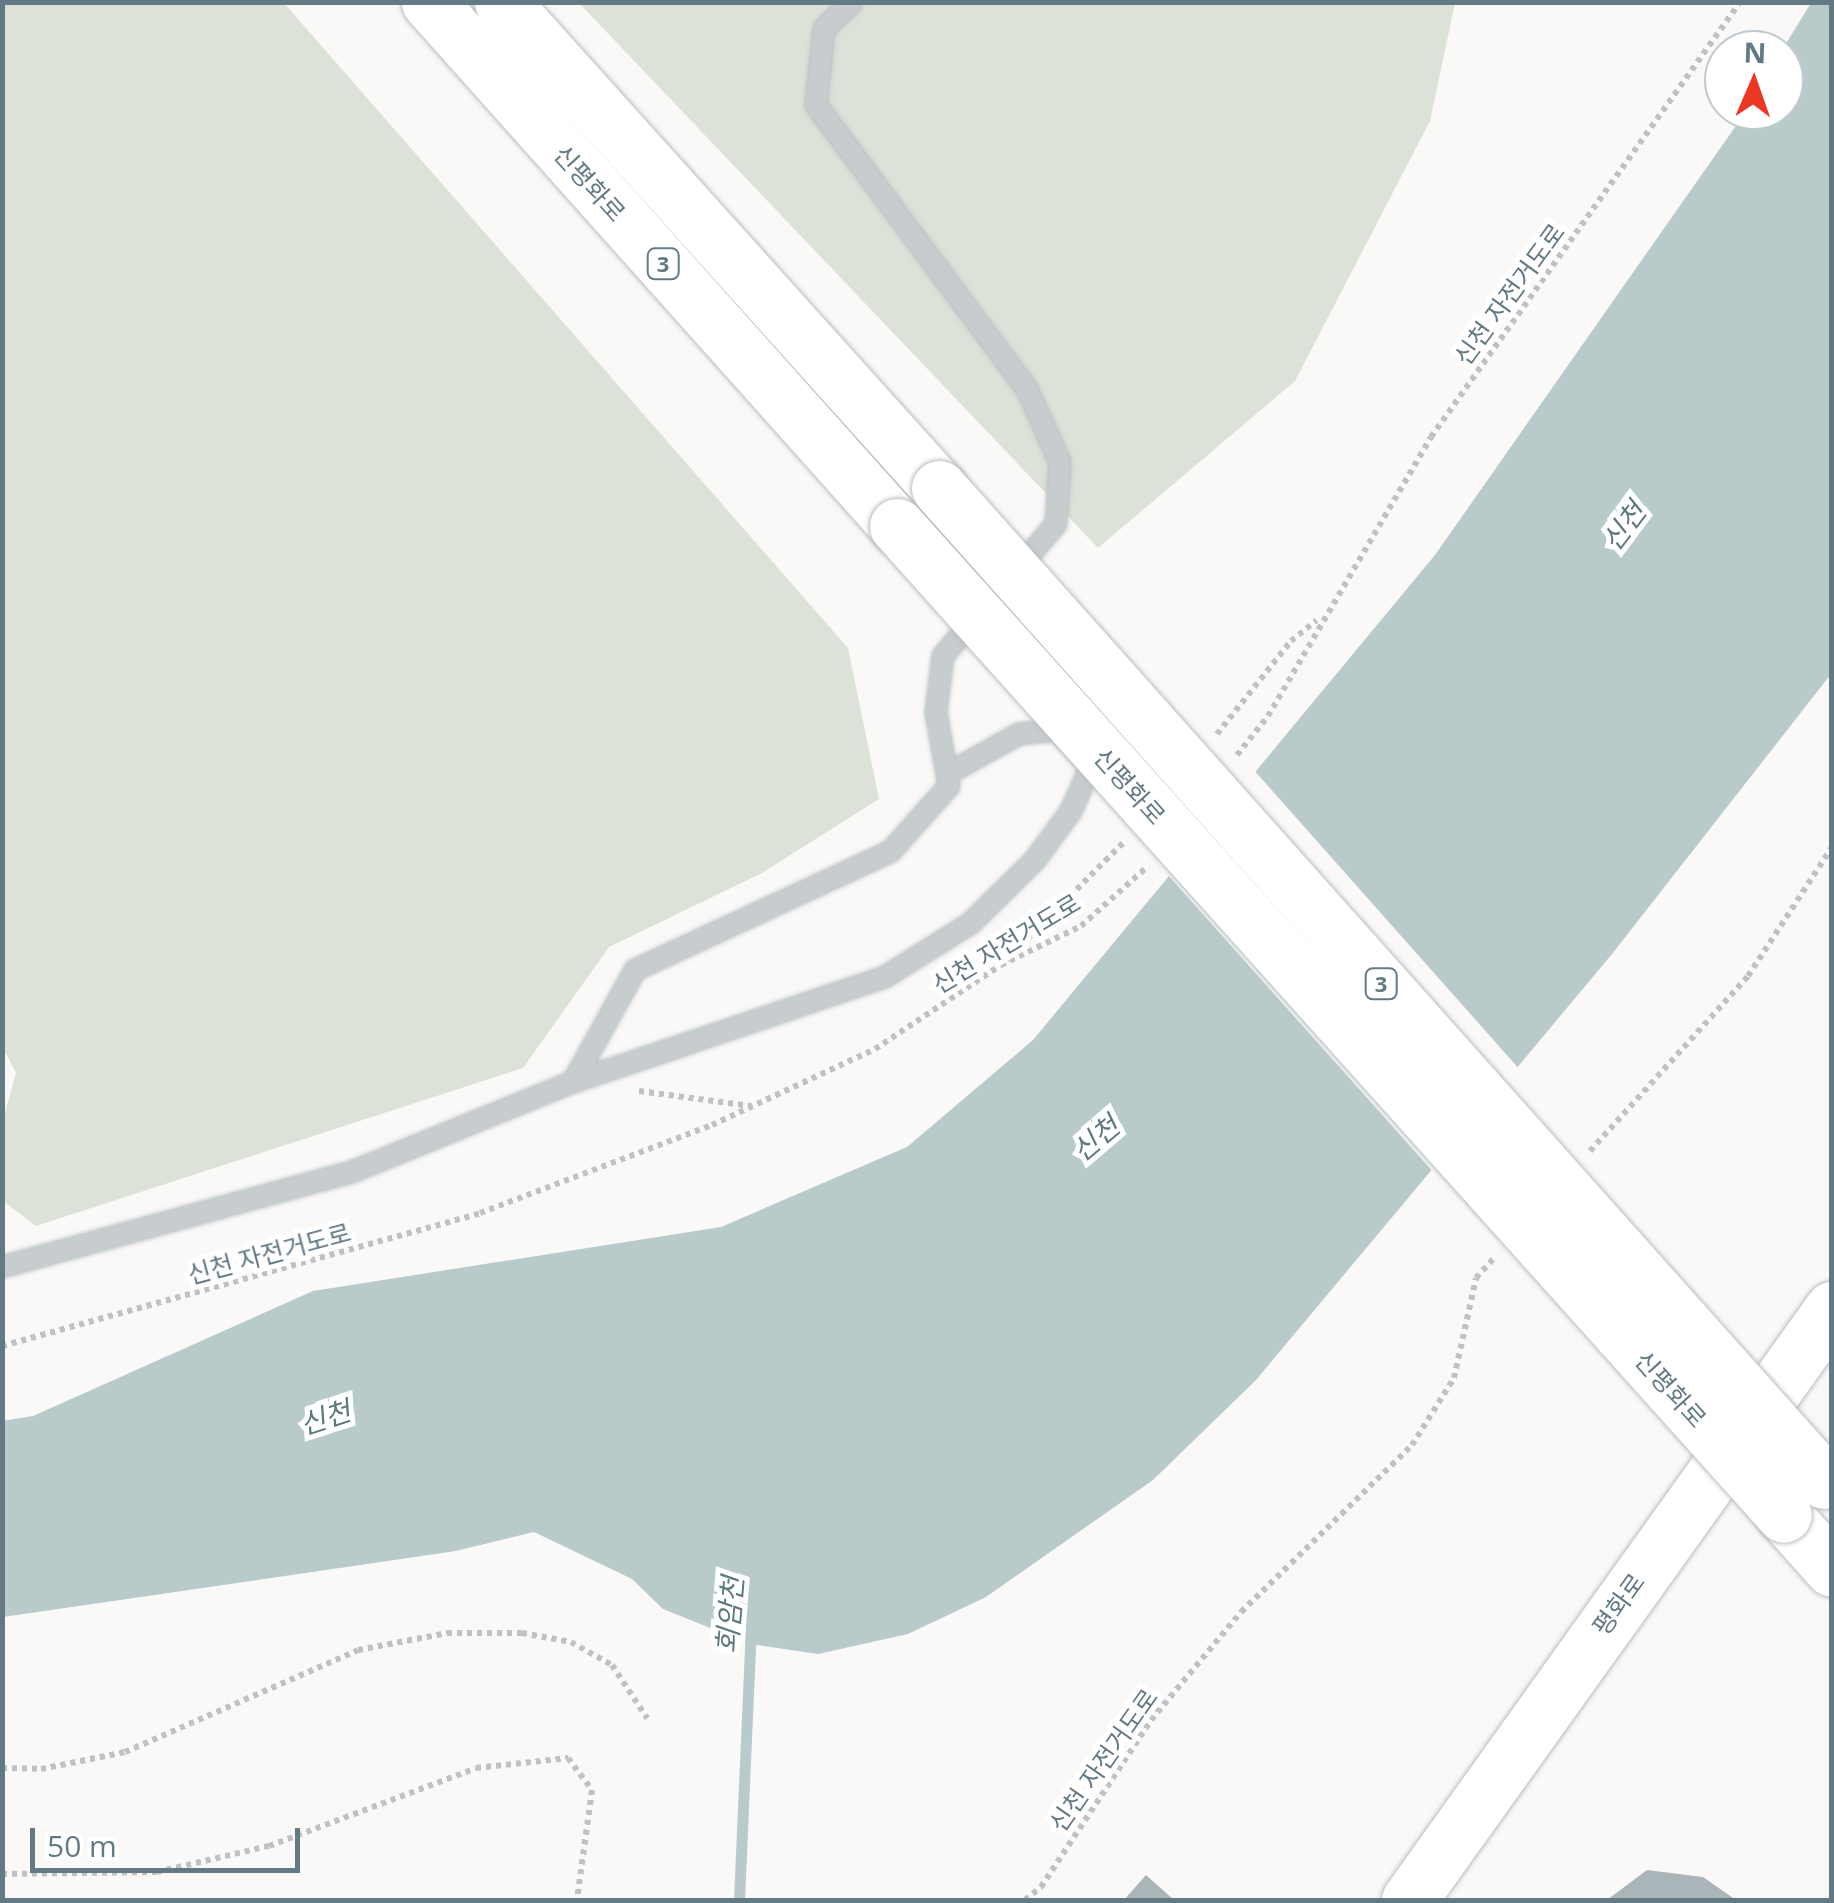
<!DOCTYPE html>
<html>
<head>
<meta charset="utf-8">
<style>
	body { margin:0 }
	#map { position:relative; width:1834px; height:1903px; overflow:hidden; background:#faf9f7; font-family:"Open Sans","Noto Sans KR",sans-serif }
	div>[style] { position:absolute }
	.green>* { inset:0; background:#dce2d8 }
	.water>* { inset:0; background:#b9cacb }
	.pier>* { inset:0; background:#faf9f7 }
	.stream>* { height:11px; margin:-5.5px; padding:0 5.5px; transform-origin:5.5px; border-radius:5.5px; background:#b9cacb }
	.building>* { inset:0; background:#a9b5b9 }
	.path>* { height:6px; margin-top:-3px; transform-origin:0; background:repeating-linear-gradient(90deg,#bec2c4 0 5px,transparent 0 10px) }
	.roads { filter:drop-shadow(0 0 2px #b7bec2) drop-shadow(0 0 2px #b7bec2) }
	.lane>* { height:20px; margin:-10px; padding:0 10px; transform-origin:10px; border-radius:10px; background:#c7cccf }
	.secondary>* { height:55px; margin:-27.5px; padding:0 27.5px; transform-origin:27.5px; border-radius:27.5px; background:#fff }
	.highway>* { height:55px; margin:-27.5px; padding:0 27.5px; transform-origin:27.5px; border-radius:27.5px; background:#fff }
	.bridges { filter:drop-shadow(0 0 2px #b9bec0) drop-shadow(0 0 2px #b9bec0) }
	.highway-bridge>* { height:55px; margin:-27.5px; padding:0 27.5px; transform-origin:27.5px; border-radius:27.5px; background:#fff }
	span { translate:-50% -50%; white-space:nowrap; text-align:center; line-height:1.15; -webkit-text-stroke:10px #fff; paint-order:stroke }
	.shield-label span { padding:2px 8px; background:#fff; border:2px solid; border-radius:8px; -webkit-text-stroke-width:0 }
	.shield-label { font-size:22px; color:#637a84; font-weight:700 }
	.street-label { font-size:25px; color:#637a84 }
	.water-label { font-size:28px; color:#5e797d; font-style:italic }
	.frame { position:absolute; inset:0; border:5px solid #637a84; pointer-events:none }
	.north { position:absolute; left:1704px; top:30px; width:100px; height:100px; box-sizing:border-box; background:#fff; border:2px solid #c1cace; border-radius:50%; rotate:2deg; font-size:28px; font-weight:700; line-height:40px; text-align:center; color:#637a84 }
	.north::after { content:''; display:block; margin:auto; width:35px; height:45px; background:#ec3724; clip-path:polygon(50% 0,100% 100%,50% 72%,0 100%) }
	.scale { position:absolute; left:30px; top:1828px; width:270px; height:45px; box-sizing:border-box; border:5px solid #637a84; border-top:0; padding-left:12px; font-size:30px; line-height:35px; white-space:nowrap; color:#637a84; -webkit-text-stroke:8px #fff; paint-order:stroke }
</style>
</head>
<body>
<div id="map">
	<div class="green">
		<div style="clip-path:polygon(3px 2px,284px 3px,848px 648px,879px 799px,762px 873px,609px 947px,523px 1068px,36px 1226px,2px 1200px,3px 1120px,16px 1073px,2px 1046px)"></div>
		<div style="clip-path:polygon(579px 3px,1455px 3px,1430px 121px,1295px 381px,1098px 548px)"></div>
	</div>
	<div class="water">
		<div style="clip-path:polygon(1811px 3px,1831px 3px,1831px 674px,1612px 954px,1256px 1380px,1153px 1480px,986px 1597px,908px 1634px,818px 1654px,750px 1644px,663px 1609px,632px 1579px,534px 1532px,456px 1551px,3px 1617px,2px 1421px,33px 1416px,313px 1291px,721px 1227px,907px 1147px,1033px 1040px,1435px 555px,1747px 110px,1784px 110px,1782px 50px)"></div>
	</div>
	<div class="pier">
		<div style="clip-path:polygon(1253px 769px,1521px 1071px,1435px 1174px,1167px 874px)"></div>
	</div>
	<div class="stream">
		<div style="left:739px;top:1900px;width:270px;rotate:-87.5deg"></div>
	</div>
	<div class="building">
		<div style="clip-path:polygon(1647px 1870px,1703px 1877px,1736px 1900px,1607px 1900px)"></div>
		<div style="clip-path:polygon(1146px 1875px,1174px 1900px,1124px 1900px)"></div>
	</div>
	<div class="path">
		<div style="left:1217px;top:734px;width:119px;rotate:-51.5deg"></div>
		<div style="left:1291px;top:641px;width:33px;rotate:-39deg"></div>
		<div style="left:1237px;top:755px;width:50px;rotate:-51.5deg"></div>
		<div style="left:1268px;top:716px;width:323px;rotate:-59.7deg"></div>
		<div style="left:1431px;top:437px;width:534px;rotate:-54.61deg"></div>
		<div style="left:1006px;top:960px;width:167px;rotate:-45deg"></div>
		<div style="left:639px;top:1091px;width:113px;rotate:7.6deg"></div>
		<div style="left:1590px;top:1151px;width:236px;rotate:-47.9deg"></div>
		<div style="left:1748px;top:976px;width:154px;rotate:-56.9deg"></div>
		<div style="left:2px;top:1346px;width:496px;rotate:-15.5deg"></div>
		<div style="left:480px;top:1213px;width:248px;rotate:-20.8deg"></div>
		<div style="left:712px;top:1125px;width:180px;rotate:-25deg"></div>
		<div style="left:875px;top:1049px;width:151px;rotate:-33.7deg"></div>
		<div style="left:1001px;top:965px;width:89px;rotate:-26deg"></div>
		<div style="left:1081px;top:926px;width:90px;rotate:-41.8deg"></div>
		<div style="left:2px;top:1768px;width:39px;rotate:1deg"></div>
		<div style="left:41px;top:1769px;width:86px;rotate:-11.4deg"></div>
		<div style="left:125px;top:1752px;width:254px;rotate:-23.6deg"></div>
		<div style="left:358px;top:1650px;width:91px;rotate:-10.8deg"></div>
		<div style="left:447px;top:1633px;width:75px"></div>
		<div style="left:522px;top:1633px;width:50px;rotate:10.4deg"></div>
		<div style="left:571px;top:1642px;width:47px;rotate:29.3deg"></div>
		<div style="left:612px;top:1665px;width:64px;rotate:56.6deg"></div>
		<div style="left:2px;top:1874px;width:155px;rotate:-0.7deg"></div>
		<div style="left:157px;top:1872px;width:115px;rotate:-13.1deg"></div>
		<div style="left:269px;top:1846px;width:221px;rotate:-20.6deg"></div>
		<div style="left:476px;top:1768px;width:93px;rotate:-6.2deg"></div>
		<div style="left:568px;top:1758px;width:40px;rotate:53deg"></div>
		<div style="left:592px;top:1790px;width:111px;rotate:97.8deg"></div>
		<div style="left:1025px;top:1900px;width:21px;rotate:-39deg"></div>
		<div style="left:1041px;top:1887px;width:200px;rotate:-56.6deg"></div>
		<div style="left:1151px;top:1720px;width:141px;rotate:-50.2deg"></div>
		<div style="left:1241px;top:1612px;width:239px;rotate:-44.3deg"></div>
		<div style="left:1412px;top:1445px;width:79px;rotate:-57.9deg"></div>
		<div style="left:1454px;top:1378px;width:102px;rotate:-77.6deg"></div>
		<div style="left:1476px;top:1278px;width:28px;rotate:-48deg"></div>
	</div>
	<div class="roads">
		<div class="lane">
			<div style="left:852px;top:2px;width:39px;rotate:136deg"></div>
			<div style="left:824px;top:29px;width:76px;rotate:96deg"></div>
			<div style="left:816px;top:105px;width:354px;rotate:53.4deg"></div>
			<div style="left:1027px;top:389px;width:80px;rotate:65.7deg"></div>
			<div style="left:1060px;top:462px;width:62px;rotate:93.7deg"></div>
			<div style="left:1056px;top:524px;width:63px;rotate:130.5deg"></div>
			<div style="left:573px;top:1082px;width:128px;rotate:-61deg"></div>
			<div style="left:635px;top:970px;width:282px;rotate:-24.9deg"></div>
			<div style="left:891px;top:851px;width:87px;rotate:-48.3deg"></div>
			<div style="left:949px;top:786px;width:75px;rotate:-100deg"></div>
			<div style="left:936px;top:712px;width:56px;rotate:-82.9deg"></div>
			<div style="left:943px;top:656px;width:52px;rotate:-49.6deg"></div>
			<div style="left:2px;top:1267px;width:363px;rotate:-15.2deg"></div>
			<div style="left:352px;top:1172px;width:239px;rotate:-22.2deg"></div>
			<div style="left:573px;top:1082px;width:329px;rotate:-18.6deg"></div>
			<div style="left:885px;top:977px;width:102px;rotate:-32.1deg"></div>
			<div style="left:971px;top:923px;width:90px;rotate:-44.5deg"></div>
			<div style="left:1035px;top:860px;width:61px;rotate:-53.7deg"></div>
			<div style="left:1071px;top:811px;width:49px;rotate:-66deg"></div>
			<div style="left:1091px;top:766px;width:48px;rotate:-131.6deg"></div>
			<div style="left:1059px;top:730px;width:40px;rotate:174.3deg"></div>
			<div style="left:1019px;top:734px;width:82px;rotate:150.9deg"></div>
		</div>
		<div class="secondary">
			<div style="left:1409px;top:1900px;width:727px;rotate:-54.41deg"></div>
		</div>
		<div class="highway">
			<div style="left:429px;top:2px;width:703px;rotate:48.23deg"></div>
			<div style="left:502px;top:2px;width:654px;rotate:48.04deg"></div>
			<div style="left:1784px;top:1515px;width:72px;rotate:48.4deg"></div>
		</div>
	</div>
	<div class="bridges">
		<div class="highway-bridge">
			<div style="left:939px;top:488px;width:1330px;rotate:48.29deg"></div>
			<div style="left:897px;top:526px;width:1328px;rotate:48.11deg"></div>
		</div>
	</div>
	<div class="shield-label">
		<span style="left:663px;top:264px">3</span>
		<span style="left:1381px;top:984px">3</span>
	</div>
	<div class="street-label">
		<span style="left:590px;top:183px;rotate:48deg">신평화로</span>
		<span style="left:1509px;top:294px;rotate:-54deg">신천 자전거도로</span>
		<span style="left:1130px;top:786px;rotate:48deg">신평화로</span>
		<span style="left:1006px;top:943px;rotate:-31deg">신천 자전거도로</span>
		<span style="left:269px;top:1253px;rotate:-15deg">신천 자전거도로</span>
		<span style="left:1671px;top:1389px;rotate:48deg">신평화로</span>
		<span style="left:1618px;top:1604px;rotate:-54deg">평화로</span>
		<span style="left:1103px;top:1760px;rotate:-55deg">신천 자전거도로</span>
	</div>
	<div class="water-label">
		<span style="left:1623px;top:526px;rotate:-53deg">신천</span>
		<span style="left:1095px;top:1138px;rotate:-40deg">신천</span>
		<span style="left:325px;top:1417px;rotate:-18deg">신천</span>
		<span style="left:729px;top:1615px;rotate:-85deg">회암천</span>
	</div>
	<div class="frame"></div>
	<div class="north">N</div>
	<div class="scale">50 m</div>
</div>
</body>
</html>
